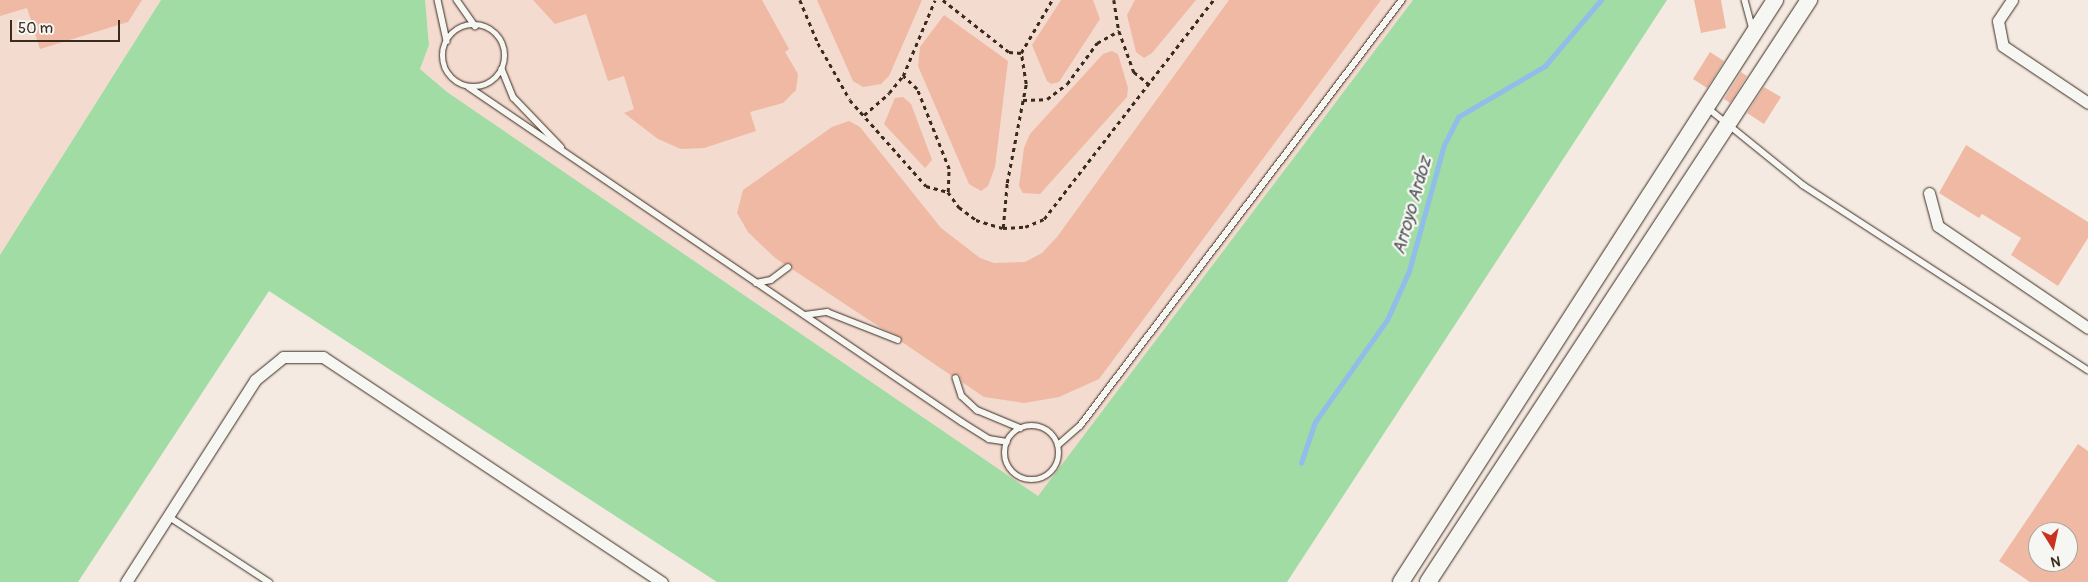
<!DOCTYPE html>
<html>
<head>
<meta charset="utf-8">
<style>
	body { margin:0 }
	#map { position:relative; width:2088px; height:582px; overflow:hidden; background:#f5eae2; font-family:Pangolin,sans-serif }
	div>[style] { position:absolute }
	.built>* { inset:0; background:#f3dbcf }
	.green>* { inset:0; background:#a0dca3 }
	.stream>* { height:4.5px; margin:-2.25px; padding:0 2.25px; transform-origin:2.25px; border-radius:2.25px; background:#90bdea }
	.building>* { inset:0; background:#efb9a4 }
	.path>* { height:2.5px; margin-top:-1.25px; transform-origin:0; background:repeating-linear-gradient(90deg,#3b2a1e 0 4px,transparent 0 8px) }
	.roads { filter:drop-shadow(0 0 1px #3b2a1e) drop-shadow(0 0 1px #3b2a1e) }
	.lane>* { height:5.5px; margin:-2.75px; padding:0 2.75px; transform-origin:2.75px; border-radius:2.75px; background:#f6f6f2 }
	.lane>.ring { margin:-2.75px; padding:0; box-sizing:content-box; background:none; border:5.5px solid #f6f6f2; border-radius:50% }
	.street>* { height:11px; margin:-5.5px; padding:0 5.5px; transform-origin:5.5px; border-radius:5.5px; background:#f6f6f2 }
	.secondary>* { height:16px; margin:-8px; padding:0 8px; transform-origin:8px; border-radius:8px; background:#f6f6f2 }
	span { translate:-50% -50%; white-space:nowrap; text-align:center; line-height:1.15; -webkit-text-stroke:4.5px #f6f6f2; paint-order:stroke }
	.water-label { font-size:18px; color:#54565b; font-style:italic }
	.north { position:absolute; left:2028px; top:522px; width:50px; height:50px; box-sizing:border-box; background:#f6f6f2; border:1px solid #aba49d; border-radius:50%; rotate:170deg; font-size:14px; font-weight:700; line-height:20px; text-align:center; color:#3b2a1e }
	.north::after { content:''; display:block; margin:auto; width:18px; height:22px; background:#c8321e; clip-path:polygon(50% 0,100% 100%,50% 72%,0 100%) }
	.scale { position:absolute; left:10px; top:20px; width:110px; height:22px; box-sizing:border-box; border:2px solid #3b2a1e; border-top:0; padding-left:6px; font-size:15px; line-height:18px; white-space:nowrap; color:#3b2a1e; -webkit-text-stroke:4px #f6f6f2; paint-order:stroke }
</style>
</head>
<body>
<div id="map">
	<div class="built">
		<div style="clip-path:polygon(0 0,161px 0,0 255px)"></div>
		<div style="clip-path:polygon(425px 0,1413px 0,1038px 496px,447px 92px,420px 69px,429px 45px)"></div>
	</div>
	<div class="green">
		<div style="clip-path:polygon(161px 0,425px 0,429px 45px,420px 69px,447px 92px,1038px 496px,1413px 0,1667px 0,1287px 582px,717px 582px,269px 291px,78px 582px,0 582px,0 255px)"></div>
	</div>
	<div class="stream">
		<div style="left:1301px;top:463px;width:43px;rotate:-71.1deg"></div>
		<div style="left:1315px;top:422px;width:125px;rotate:-54.8deg"></div>
		<div style="left:1387px;top:320px;width:54px;rotate:-65.8deg"></div>
		<div style="left:1409px;top:271px;width:131px;rotate:-74.5deg"></div>
		<div style="left:1444px;top:145px;width:31px;rotate:-63deg"></div>
		<div style="left:1458px;top:117px;width:101px;rotate:-30.4deg"></div>
		<div style="left:1545px;top:66px;width:87px;rotate:-49.7deg"></div>
	</div>
	<div class="building">
		<div style="clip-path:polygon(0 0,142px 0,128px 22px,40px 49px,27px 8px,0 16px)"></div>
		<div style="clip-path:polygon(533px 0,762px 0,789px 49px,785px 52px,798px 74px,796px 90px,783px 103px,750px 112px,756px 131px,704px 148px,681px 149px,658px 139px,624px 113px,634px 109px,624px 76px,608px 81px,586px 14px,555px 24px)"></div>
		<div style="clip-path:polygon(817px 0,922px 0,889px 76px,881px 84px,863px 87px,853px 81px)"></div>
		<div style="clip-path:polygon(1061px 0,1093px 0,1100px 19px,1059px 82px,1051px 84px,1047px 81px,1032px 45px)"></div>
		<div style="clip-path:polygon(1135px 0,1196px 0,1152px 53px,1144px 58px,1136px 52px,1127px 15px)"></div>
		<div style="clip-path:polygon(1229px 0,1381px 0,1099px 379px,1059px 397px,1024px 403px,984px 397px,962px 382px,959px 374px,952px 376px,902px 342px,900px 336px,881px 328px,792px 269px,790px 263px,784px 264px,774px 257px,748px 232px,737px 213px,743px 190px,832px 127px,849px 121px,860px 127px,941px 228px,980px 258px,994px 263px,1025px 262px,1042px 253px,1057px 237px)"></div>
		<div style="clip-path:polygon(1694px 0,1721px 0,1726px 28px,1701px 33px)"></div>
		<div style="clip-path:polygon(944px 15px,1008px 61px,995px 167px,988px 186px,981px 191px,969px 184px,918px 66px,920px 47px)"></div>
		<div style="clip-path:polygon(1112px 51px,1118px 54px,1128px 88px,1127px 97px,1040px 194px,1023px 193px,1019px 186px,1024px 148px,1030px 134px,1103px 54px)"></div>
		<div style="clip-path:polygon(1710px 52px,1724px 61px,1707px 88px,1693px 79px)"></div>
		<div style="clip-path:polygon(1741px 72px,1747px 76px,1730px 103px,1724px 99px)"></div>
		<div style="clip-path:polygon(1764px 87px,1781px 97px,1764px 124px,1747px 113px)"></div>
		<div style="clip-path:polygon(903px 97px,911px 104px,932px 160px,925px 168px,884px 124px,895px 98px)"></div>
		<div style="clip-path:polygon(1966px 145px,2088px 222px,2088px 238px,2058px 286px,2011px 255px,2021px 238px,1982px 214px,1979px 218px,1939px 193px)"></div>
		<div style="clip-path:polygon(evenodd,2078px 444px,2088px 451px,2088px 582px,2030px 582px,1999px 561px,2078px 444px,2038px 532px,2068px 532px,2068px 562px,2038px 562px,2038px 532px)"></div>
	</div>
	<div class="path">
		<div style="left:800px;top:0;width:47px;rotate:67.3deg"></div>
		<div style="left:818px;top:43px;width:65px;rotate:60.7deg"></div>
		<div style="left:850px;top:100px;width:115px;rotate:48.5deg"></div>
		<div style="left:926px;top:186px;width:23px;rotate:15deg"></div>
		<div style="left:948px;top:192px;width:23px;rotate:-88deg"></div>
		<div style="left:949px;top:169px;width:86px;rotate:-111.8deg"></div>
		<div style="left:917px;top:89px;width:19px;rotate:-137deg"></div>
		<div style="left:943px;top:0;width:84px;rotate:38.2deg"></div>
		<div style="left:1009px;top:52px;width:12px;rotate:5deg"></div>
		<div style="left:1021px;top:53px;width:61px;rotate:-59.7deg"></div>
		<div style="left:1114px;top:0;width:31px;rotate:81deg"></div>
		<div style="left:1119px;top:31px;width:44px;rotate:69.9deg"></div>
		<div style="left:1134px;top:72px;width:21px;rotate:39deg"></div>
		<div style="left:1023px;top:100px;width:24px;rotate:-2deg"></div>
		<div style="left:1047px;top:99px;width:25px;rotate:-37deg"></div>
		<div style="left:1067px;top:84px;width:51px;rotate:-53.8deg"></div>
		<div style="left:1097px;top:43px;width:25px;rotate:-29deg"></div>
		<div style="left:864px;top:115px;width:33px;rotate:-41deg"></div>
		<div style="left:889px;top:93px;width:22px;rotate:-51deg"></div>
		<div style="left:903px;top:76px;width:82px;rotate:-67.2deg"></div>
		<div style="left:948px;top:192px;width:19px;rotate:54deg"></div>
		<div style="left:959px;top:207px;width:21px;rotate:37deg"></div>
		<div style="left:976px;top:220px;width:28px;rotate:17deg"></div>
		<div style="left:1003px;top:228px;width:22px;rotate:-3deg"></div>
		<div style="left:1025px;top:227px;width:21px;rotate:-23deg"></div>
		<div style="left:1044px;top:219px;width:277px;rotate:-52.3deg"></div>
		<div style="left:1003px;top:228px;width:45px;rotate:-84.9deg"></div>
		<div style="left:1007px;top:183px;width:101px;rotate:-79.1deg"></div>
		<div style="left:1026px;top:84px;width:31px;rotate:-99deg"></div>
	</div>
	<div class="roads">
		<div class="lane">
			<div style="left:438px;top:0;width:42px;rotate:77.6deg"></div>
			<div style="left:457px;top:0;width:32px;rotate:55deg"></div>
			<div style="left:1745px;top:0;width:30px;rotate:75deg"></div>
			<div class="ring" style="left:443px;top:25px;width:56.5px;height:56.5px"></div>
			<div style="left:502px;top:69px;width:31px;rotate:68deg"></div>
			<div style="left:514px;top:98px;width:68px;rotate:46.2deg"></div>
			<div style="left:469px;top:87px;width:596px;rotate:34.2deg"></div>
			<div style="left:962px;top:422px;width:32px;rotate:32deg"></div>
			<div style="left:989px;top:439px;width:18px;rotate:9deg"></div>
			<div style="left:1708px;top:108px;width:122px;rotate:39deg"></div>
			<div style="left:1803px;top:185px;width:340px;rotate:33deg"></div>
			<div style="left:756px;top:283px;width:15px;rotate:-11deg"></div>
			<div style="left:771px;top:280px;width:21px;rotate:-37deg"></div>
			<div style="left:805px;top:315px;width:22px;rotate:-8deg"></div>
			<div style="left:827px;top:312px;width:76px;rotate:21.5deg"></div>
			<div style="left:956px;top:378px;width:19px;rotate:72deg"></div>
			<div style="left:962px;top:396px;width:21px;rotate:43deg"></div>
			<div style="left:977px;top:410px;width:47px;rotate:22.7deg"></div>
			<div class="ring" style="left:1005px;top:426px;width:48.5px;height:48.5px"></div>
			<div style="left:1058px;top:445px;width:29px;rotate:-41deg"></div>
			<div style="left:1080px;top:426px;width:534px;rotate:-52.92deg"></div>
			<div style="left:168px;top:516px;width:121px;rotate:33.2deg"></div>
		</div>
		<div class="street">
			<div style="left:2012px;top:0;width:25px;rotate:124deg"></div>
			<div style="left:1998px;top:21px;width:25px;rotate:79deg"></div>
			<div style="left:2003px;top:46px;width:102px;rotate:33.8deg"></div>
			<div style="left:1929px;top:193px;width:34px;rotate:75deg"></div>
			<div style="left:1938px;top:226px;width:181px;rotate:34.2deg"></div>
			<div style="left:126px;top:582px;width:240px;rotate:-57.4deg"></div>
			<div style="left:255px;top:380px;width:36px;rotate:-39deg"></div>
			<div style="left:283px;top:357px;width:40px"></div>
			<div style="left:323px;top:357px;width:407px;rotate:33.6deg"></div>
		</div>
		<div class="secondary">
			<div style="left:1401px;top:582px;width:692px;rotate:-57.27deg"></div>
			<div style="left:1428px;top:582px;width:696px;rotate:-56.79deg"></div>
		</div>
	</div>
	<div class="water-label">
		<span style="left:1413px;top:206px;rotate:-74deg">Arroyo Ardoz</span>
	</div>
	<div class="north">N</div>
	<div class="scale">50 m</div>
</div>
</body>
</html>
